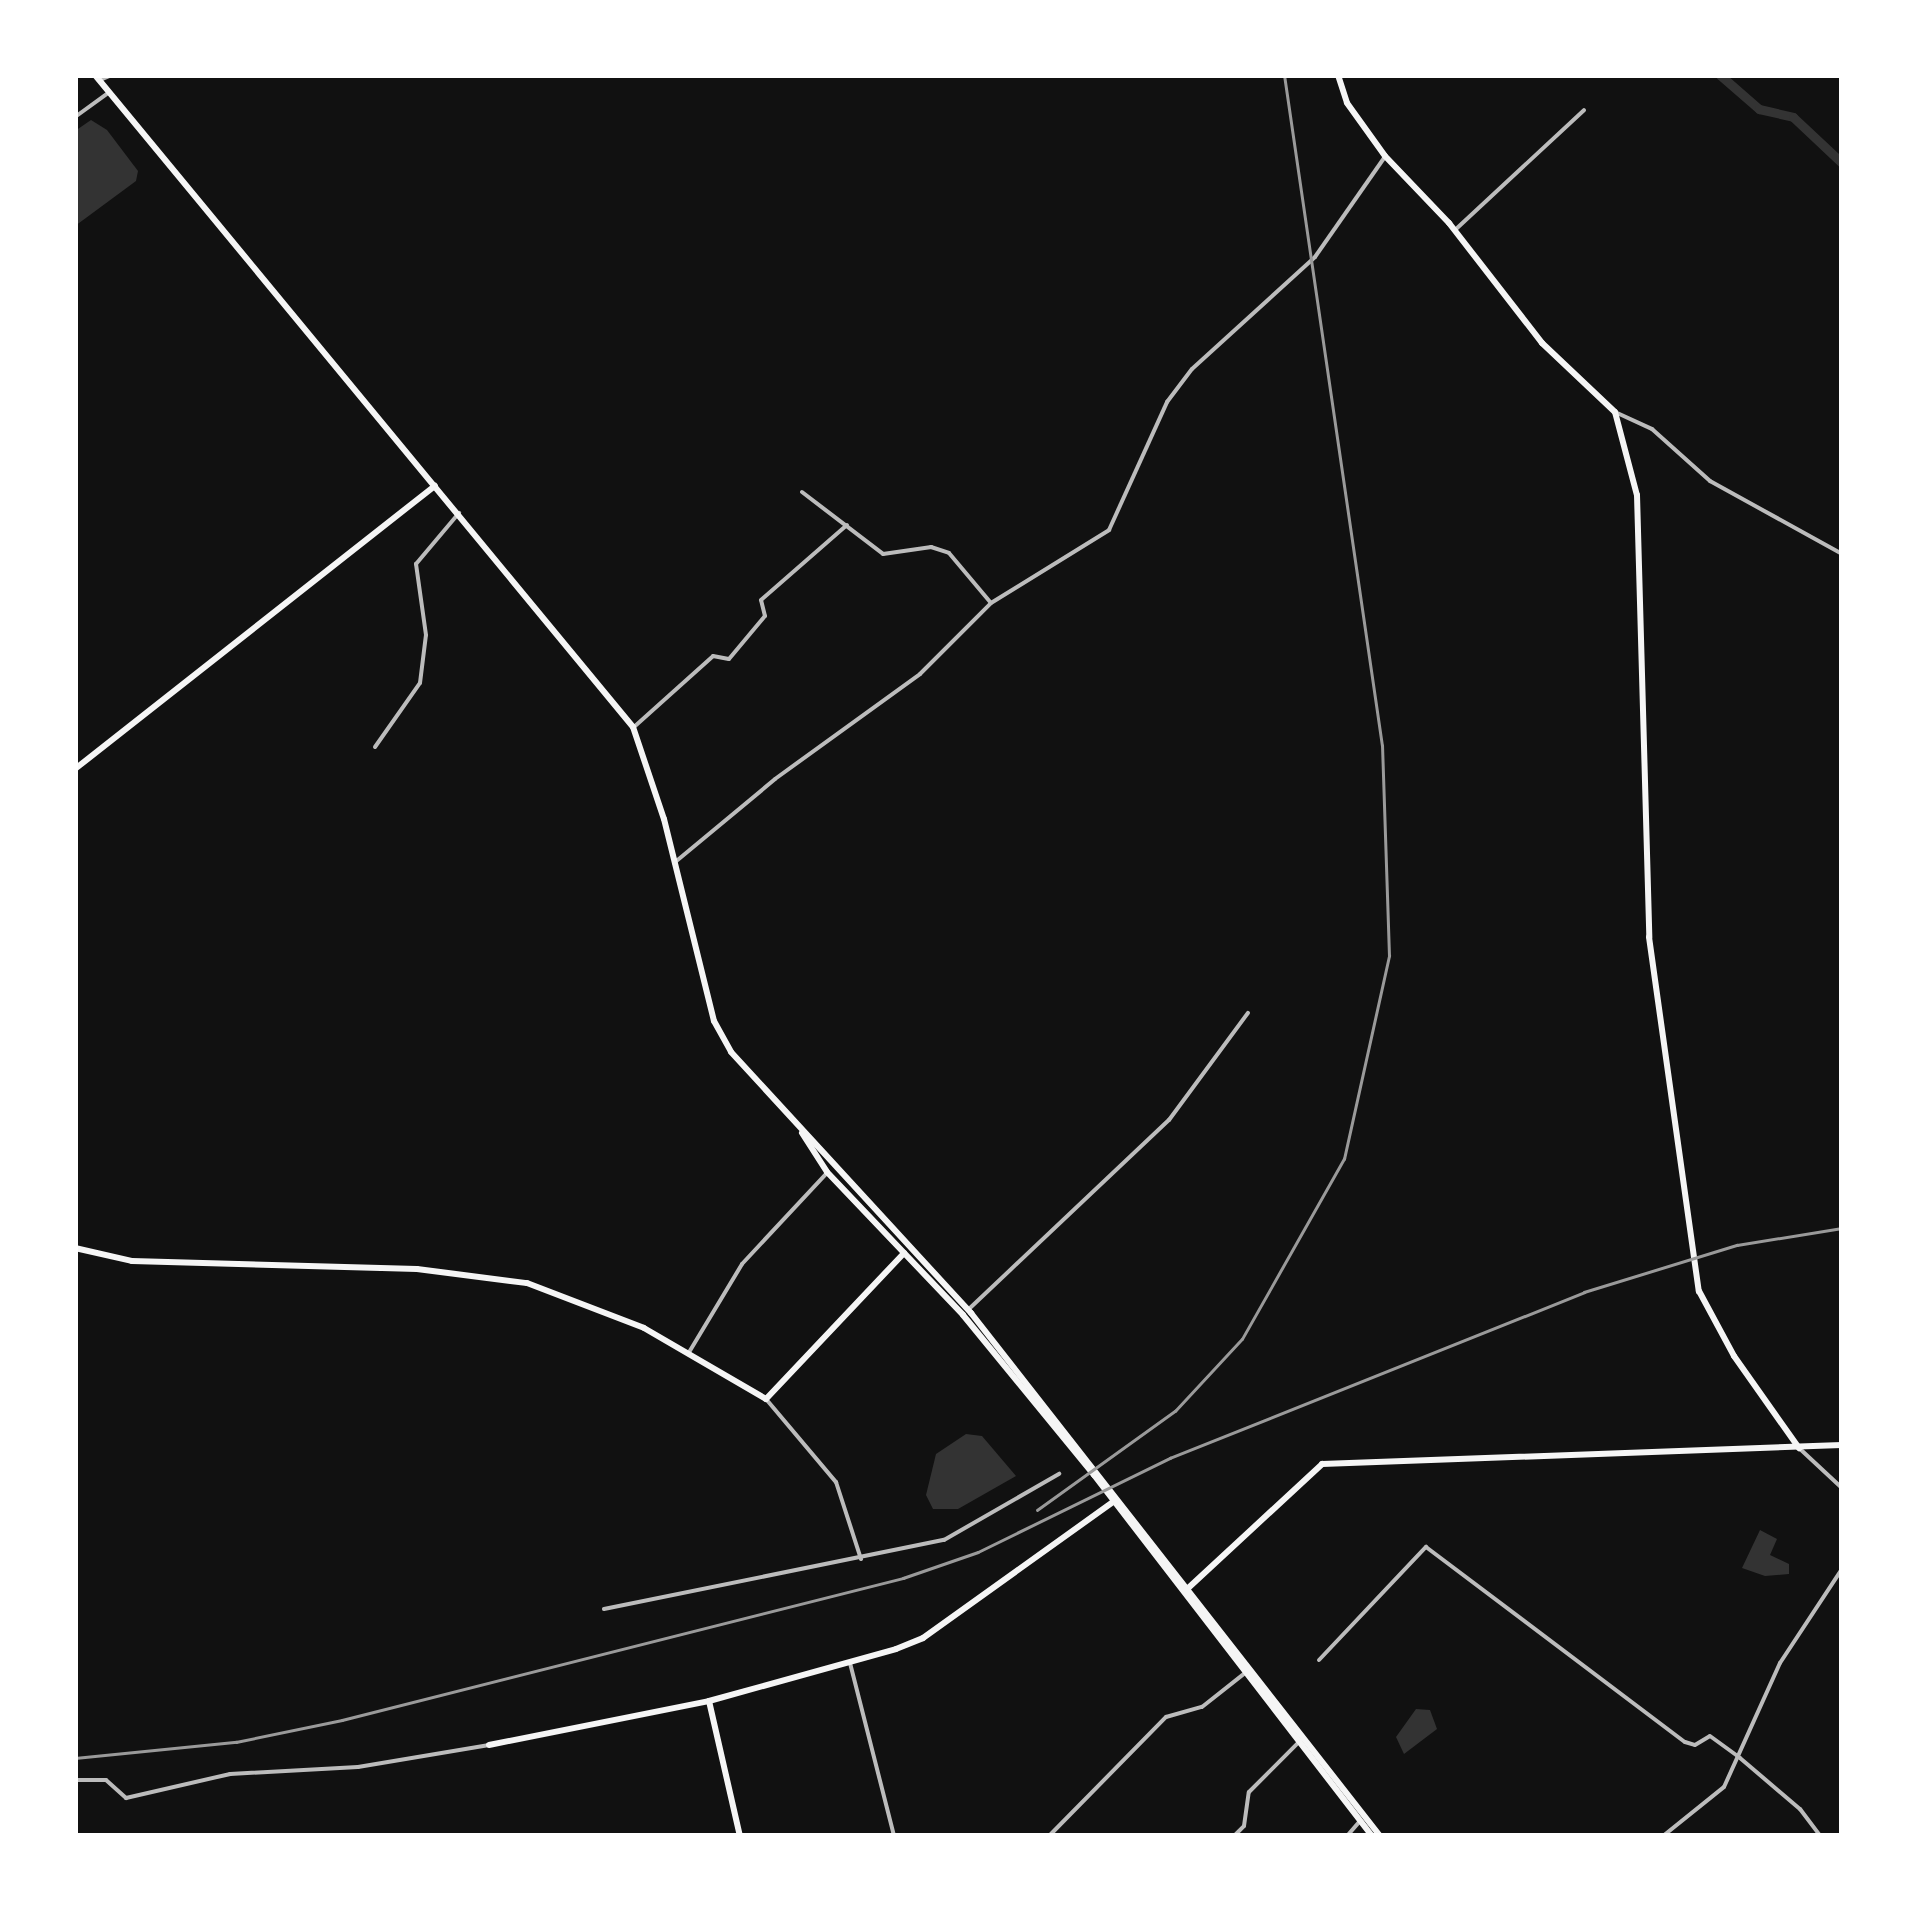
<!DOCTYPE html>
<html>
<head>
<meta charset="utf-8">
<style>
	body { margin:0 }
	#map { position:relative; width:1917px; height:1911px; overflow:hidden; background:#111; font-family:"Space Grotesk",sans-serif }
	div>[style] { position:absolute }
	.water>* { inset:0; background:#333 }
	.canal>* { height:9px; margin:-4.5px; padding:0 4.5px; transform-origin:4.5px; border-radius:4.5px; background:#333 }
	.minor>* { height:4px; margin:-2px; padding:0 2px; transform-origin:2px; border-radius:2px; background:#bcbcbc }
	.secondary>* { height:6px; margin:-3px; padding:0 3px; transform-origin:3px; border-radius:3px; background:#f5f5f5 }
	.primary>* { height:6px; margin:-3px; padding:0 3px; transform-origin:3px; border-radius:3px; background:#f5f5f5 }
	.trunk>* { height:6px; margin:-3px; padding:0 3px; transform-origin:3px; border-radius:3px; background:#f5f5f5 }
	.rail>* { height:2.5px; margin:-1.25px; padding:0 1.25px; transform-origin:1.25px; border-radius:1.25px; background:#9a9a9a }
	span { translate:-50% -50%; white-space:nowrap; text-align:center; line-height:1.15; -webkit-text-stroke:8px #fff; paint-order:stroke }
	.frame { position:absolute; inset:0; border:78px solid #fff; pointer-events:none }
</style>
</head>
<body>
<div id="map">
	<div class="water">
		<div style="clip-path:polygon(91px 120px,107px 130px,138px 171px,136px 181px,75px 226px,75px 131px)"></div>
		<div style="clip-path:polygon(966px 1434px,982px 1436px,1016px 1476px,958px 1509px,933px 1509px,926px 1495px,936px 1454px)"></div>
		<div style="clip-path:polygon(1760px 1530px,1777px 1539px,1770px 1555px,1789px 1564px,1789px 1574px,1765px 1576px,1742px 1568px)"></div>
		<div style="clip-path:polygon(1416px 1709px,1430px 1710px,1437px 1729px,1404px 1754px,1396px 1737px)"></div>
	</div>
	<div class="canal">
		<div style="left:1720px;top:75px;width:52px;rotate:41.1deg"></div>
		<div style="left:1759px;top:109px;width:35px;rotate:13deg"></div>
		<div style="left:1793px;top:117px;width:67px;rotate:43.2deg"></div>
	</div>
	<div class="minor">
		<div style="left:100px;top:80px;width:13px;rotate:-23deg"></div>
		<div style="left:75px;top:117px;width:39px;rotate:-36deg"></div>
		<div style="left:1455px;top:230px;width:176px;rotate:-42.9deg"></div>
		<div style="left:1615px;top:412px;width:41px;rotate:24.7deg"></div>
		<div style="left:1652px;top:429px;width:78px;rotate:41.9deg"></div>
		<div style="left:1710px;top:481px;width:151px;rotate:28.9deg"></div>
		<div style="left:802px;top:492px;width:102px;rotate:37.4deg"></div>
		<div style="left:883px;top:554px;width:49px;rotate:-8.3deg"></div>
		<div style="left:931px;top:547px;width:19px;rotate:18deg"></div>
		<div style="left:949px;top:553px;width:65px;rotate:50deg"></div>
		<div style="left:634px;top:727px;width:106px;rotate:-41.9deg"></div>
		<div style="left:713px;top:656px;width:16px;rotate:11deg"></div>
		<div style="left:729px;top:659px;width:56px;rotate:-50.1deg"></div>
		<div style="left:765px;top:616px;width:16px;rotate:-104deg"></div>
		<div style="left:761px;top:600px;width:114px;rotate:-41.1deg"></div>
		<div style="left:375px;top:747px;width:78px;rotate:-54.9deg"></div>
		<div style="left:420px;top:683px;width:48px;rotate:-82.9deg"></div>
		<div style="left:426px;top:635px;width:72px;rotate:-98deg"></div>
		<div style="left:416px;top:564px;width:67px;rotate:-49.9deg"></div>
		<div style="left:674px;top:863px;width:131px;rotate:-39.7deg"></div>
		<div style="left:775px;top:779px;width:179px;rotate:-35.9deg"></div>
		<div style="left:920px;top:674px;width:100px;rotate:-45deg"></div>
		<div style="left:991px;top:603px;width:139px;rotate:-31.7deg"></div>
		<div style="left:1109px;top:530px;width:141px;rotate:-65.6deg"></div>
		<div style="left:1167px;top:402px;width:41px;rotate:-52.9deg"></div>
		<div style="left:1192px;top:369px;width:166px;rotate:-42.3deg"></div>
		<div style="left:1315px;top:257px;width:121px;rotate:-55.1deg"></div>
		<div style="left:970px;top:1308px;width:274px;rotate:-43.4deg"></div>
		<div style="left:1169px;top:1120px;width:133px;rotate:-53.6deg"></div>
		<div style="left:688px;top:1354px;width:105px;rotate:-59deg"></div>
		<div style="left:742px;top:1264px;width:125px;rotate:-47deg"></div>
		<div style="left:766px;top:1399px;width:109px;rotate:49.9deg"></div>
		<div style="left:836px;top:1482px;width:81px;rotate:72deg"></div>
		<div style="left:1799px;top:1448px;width:59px;rotate:42.9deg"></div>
		<div style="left:604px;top:1609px;width:347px;rotate:-11.5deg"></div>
		<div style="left:944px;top:1540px;width:133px;rotate:-29.9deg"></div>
		<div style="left:1319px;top:1660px;width:156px;rotate:-46.6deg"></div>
		<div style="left:1426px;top:1547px;width:324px;rotate:37deg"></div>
		<div style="left:1685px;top:1742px;width:10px;rotate:17deg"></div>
		<div style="left:1695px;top:1745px;width:17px;rotate:-31deg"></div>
		<div style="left:1710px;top:1736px;width:37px;rotate:36deg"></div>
		<div style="left:1740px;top:1758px;width:79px;rotate:40.4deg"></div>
		<div style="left:1800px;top:1809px;width:34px;rotate:53deg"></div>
		<div style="left:850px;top:1663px;width:179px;rotate:75.7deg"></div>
		<div style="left:75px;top:1780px;width:31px"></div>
		<div style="left:106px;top:1780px;width:27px;rotate:42deg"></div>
		<div style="left:126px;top:1798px;width:107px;rotate:-13deg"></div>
		<div style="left:230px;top:1774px;width:128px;rotate:-3.1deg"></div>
		<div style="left:358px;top:1767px;width:133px;rotate:-9.5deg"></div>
		<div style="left:1049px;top:1836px;width:167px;rotate:-45.5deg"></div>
		<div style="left:1166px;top:1717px;width:37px;rotate:-16deg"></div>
		<div style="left:1202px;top:1707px;width:55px;rotate:-38.3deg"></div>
		<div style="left:1234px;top:1836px;width:14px;rotate:-45deg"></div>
		<div style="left:1244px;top:1826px;width:34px;rotate:-82deg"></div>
		<div style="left:1249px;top:1792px;width:69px;rotate:-45deg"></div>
		<div style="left:1347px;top:1836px;width:20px;rotate:-49deg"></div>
		<div style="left:1663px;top:1836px;width:78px;rotate:-38.8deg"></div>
		<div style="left:1724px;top:1787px;width:136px;rotate:-65.7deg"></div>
		<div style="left:1780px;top:1663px;width:113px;rotate:-56.6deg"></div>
	</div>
	<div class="secondary">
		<div style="left:1338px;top:75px;width:29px;rotate:72deg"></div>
		<div style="left:1347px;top:103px;width:65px;rotate:54.4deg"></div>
		<div style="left:1385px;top:156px;width:93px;rotate:46.3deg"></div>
		<div style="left:1449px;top:223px;width:152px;rotate:52.2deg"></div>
		<div style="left:1542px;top:343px;width:100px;rotate:43.4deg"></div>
		<div style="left:1615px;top:412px;width:86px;rotate:75.2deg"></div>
		<div style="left:1637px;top:495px;width:442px;rotate:88.4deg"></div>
		<div style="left:1649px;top:937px;width:358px;rotate:82deg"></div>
		<div style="left:1699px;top:1291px;width:74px;rotate:61.7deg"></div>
		<div style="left:1734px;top:1356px;width:113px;rotate:54.8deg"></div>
		<div style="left:75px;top:1248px;width:58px;rotate:12.8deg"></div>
		<div style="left:132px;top:1261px;width:285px;rotate:1.6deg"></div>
		<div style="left:417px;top:1269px;width:111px;rotate:7.3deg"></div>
		<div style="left:527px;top:1283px;width:125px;rotate:21deg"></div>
		<div style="left:644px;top:1328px;width:141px;rotate:30.2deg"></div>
		<div style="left:766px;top:1399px;width:201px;rotate:-46.6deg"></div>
	</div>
	<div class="primary">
		<div style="left:75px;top:769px;width:458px;rotate:-38.2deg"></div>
		<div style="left:802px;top:1133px;width:46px;rotate:57.3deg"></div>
		<div style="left:827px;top:1172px;width:197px;rotate:46.4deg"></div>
		<div style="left:963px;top:1315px;width:207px;rotate:50.7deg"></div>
		<div style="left:1094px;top:1475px;width:456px;rotate:52.4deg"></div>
		<div style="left:1185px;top:1591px;width:187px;rotate:-42.8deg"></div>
		<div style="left:1322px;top:1464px;width:520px;rotate:-2.09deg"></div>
		<div style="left:709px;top:1701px;width:139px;rotate:77.1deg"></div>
		<div style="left:489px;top:1745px;width:224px;rotate:-11.3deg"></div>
		<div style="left:709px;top:1701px;width:194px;rotate:-15.5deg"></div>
		<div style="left:896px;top:1649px;width:29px;rotate:-22deg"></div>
		<div style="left:923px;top:1638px;width:234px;rotate:-35.6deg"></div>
	</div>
	<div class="trunk">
		<div style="left:95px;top:75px;width:845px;rotate:50.47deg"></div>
		<div style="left:633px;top:727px;width:97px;rotate:71.4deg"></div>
		<div style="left:664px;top:819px;width:208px;rotate:76.1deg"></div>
		<div style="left:714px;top:1021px;width:35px;rotate:61deg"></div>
		<div style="left:731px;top:1052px;width:355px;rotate:47.4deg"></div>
		<div style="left:971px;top:1313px;width:664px;rotate:51.97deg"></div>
	</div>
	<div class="rail">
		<div style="left:1037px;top:1510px;width:170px;rotate:-35.7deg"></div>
		<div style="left:1175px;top:1411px;width:98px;rotate:-47.1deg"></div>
		<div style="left:1242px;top:1339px;width:207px;rotate:-60.5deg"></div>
		<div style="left:1344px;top:1159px;width:208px;rotate:-77.5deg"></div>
		<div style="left:1389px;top:956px;width:210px;rotate:-91.9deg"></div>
		<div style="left:1382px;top:746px;width:678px;rotate:-98.31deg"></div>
		<div style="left:75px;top:1758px;width:162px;rotate:-5.7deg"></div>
		<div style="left:236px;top:1742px;width:108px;rotate:-11.7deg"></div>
		<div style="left:342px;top:1720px;width:579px;rotate:-14.2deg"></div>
		<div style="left:903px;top:1578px;width:79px;rotate:-19.1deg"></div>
		<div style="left:978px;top:1552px;width:214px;rotate:-26.1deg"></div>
		<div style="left:1170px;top:1458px;width:446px;rotate:-21.8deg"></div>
		<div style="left:1584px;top:1292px;width:160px;rotate:-17.1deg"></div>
		<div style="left:1737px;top:1245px;width:106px;rotate:-9.2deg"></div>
	</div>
	<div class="frame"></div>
</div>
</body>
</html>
